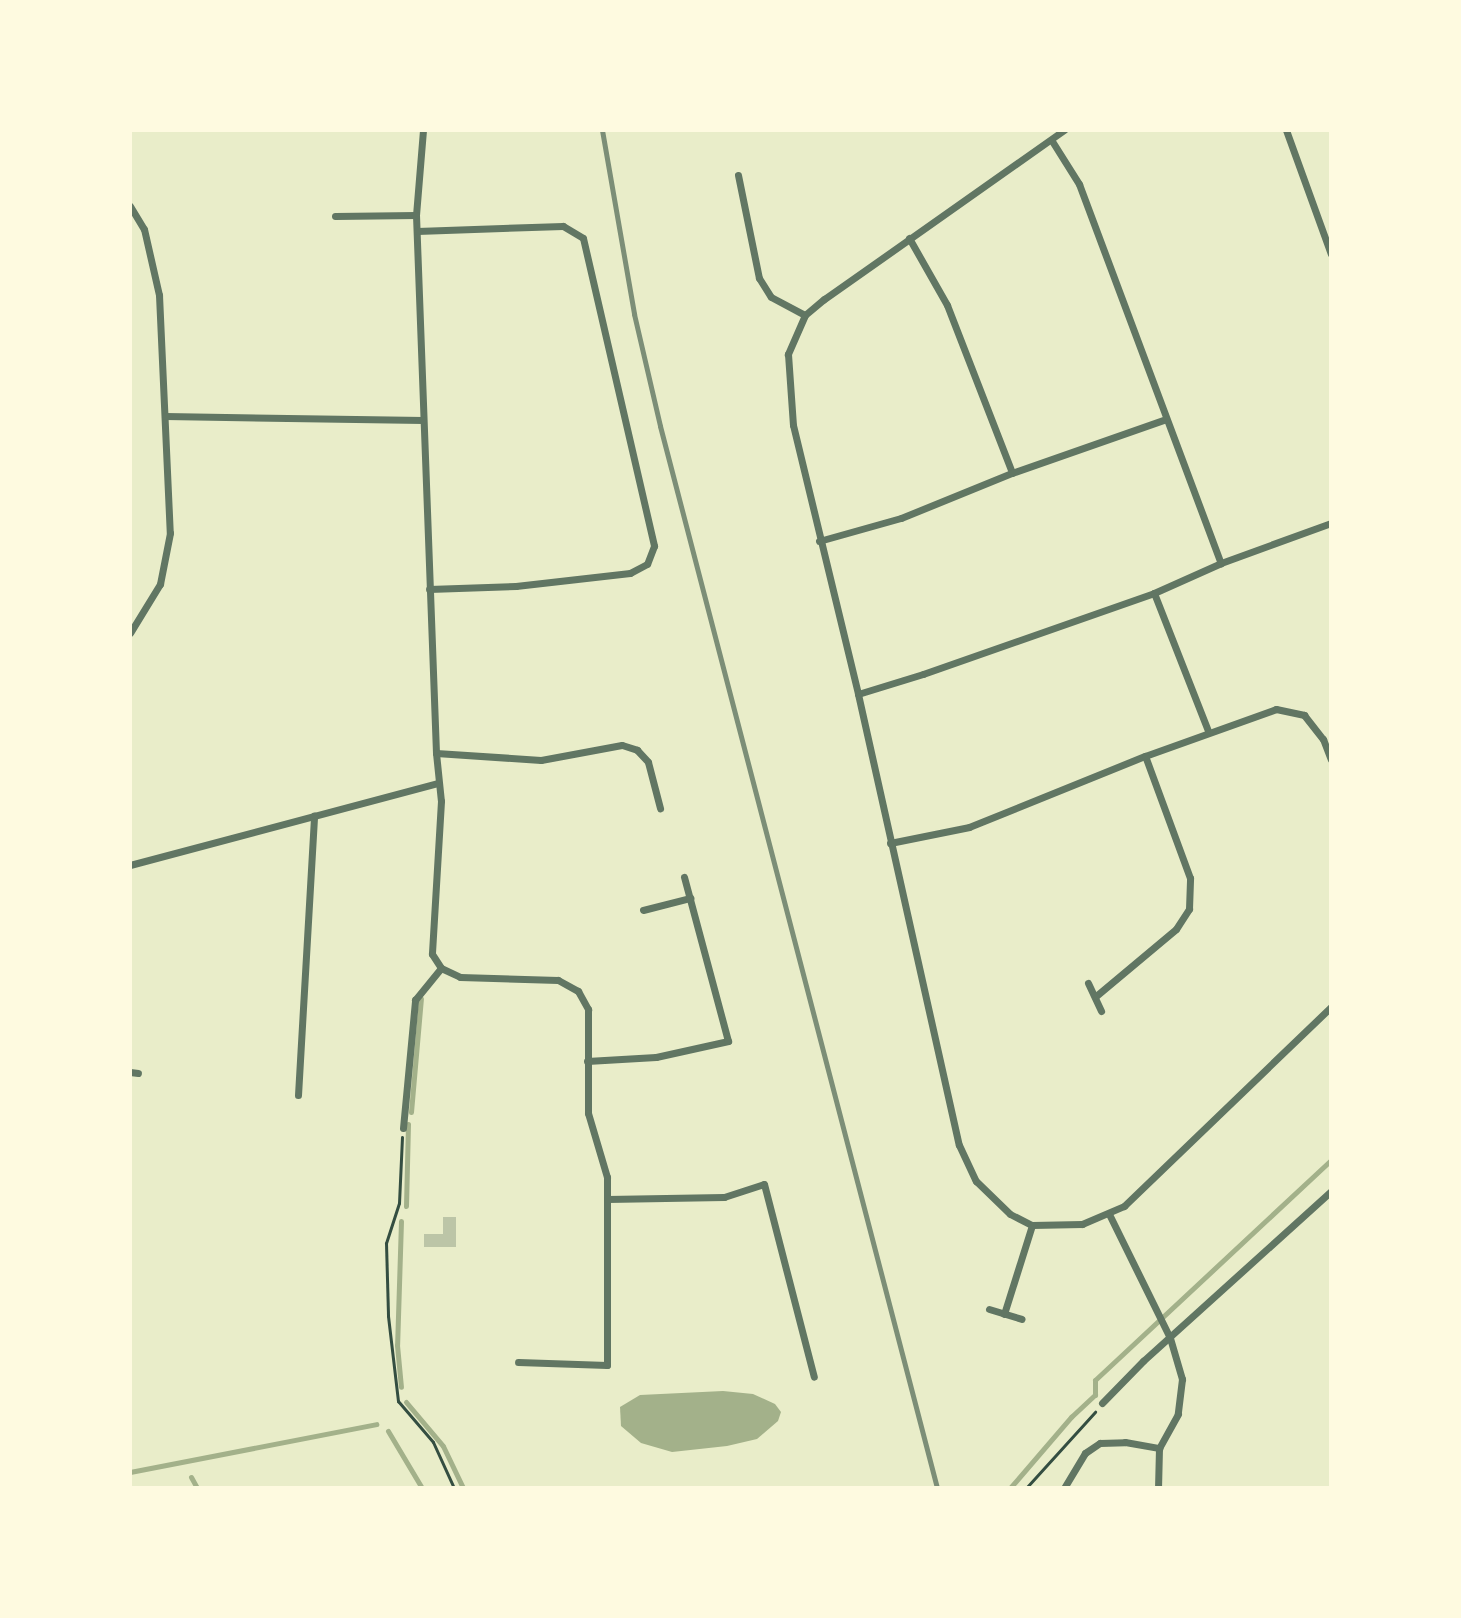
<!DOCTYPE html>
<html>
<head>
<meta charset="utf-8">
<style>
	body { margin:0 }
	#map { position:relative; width:1461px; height:1618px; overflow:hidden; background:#e9edc9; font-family:"Fira Sans",sans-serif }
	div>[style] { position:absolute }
	.water>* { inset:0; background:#a3b18a }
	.stream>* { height:5px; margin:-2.5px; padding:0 2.5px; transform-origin:2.5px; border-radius:2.5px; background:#a3b18a }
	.building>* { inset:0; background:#bcc5a7 }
	.path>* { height:3px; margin:-1.5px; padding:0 1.5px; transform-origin:1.5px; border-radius:1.5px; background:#344e41 }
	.minor>* { height:7px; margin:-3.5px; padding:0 3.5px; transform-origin:3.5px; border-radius:3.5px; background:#617663 }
	.rail>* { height:5px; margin:-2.5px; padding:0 2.5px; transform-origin:2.5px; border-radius:2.5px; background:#7c8e77 }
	span { translate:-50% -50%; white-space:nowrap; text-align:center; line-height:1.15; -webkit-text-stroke:7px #fefae0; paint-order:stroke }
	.frame { position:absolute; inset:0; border:132px solid #fefae0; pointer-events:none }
</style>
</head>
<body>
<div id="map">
	<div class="water">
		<div style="clip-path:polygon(723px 1391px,753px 1394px,775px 1404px,781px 1412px,778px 1421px,757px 1439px,727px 1446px,672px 1452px,641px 1443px,621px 1426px,620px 1407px,640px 1395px)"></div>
	</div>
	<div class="stream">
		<div style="left:411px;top:1112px;width:114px;rotate:-85deg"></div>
		<div style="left:406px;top:1206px;width:82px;rotate:-88.6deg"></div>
		<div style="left:401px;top:1221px;width:124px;rotate:91.8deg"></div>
		<div style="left:397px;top:1345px;width:42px;rotate:84.6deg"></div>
		<div style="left:406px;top:1402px;width:57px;rotate:49.9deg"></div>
		<div style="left:443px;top:1446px;width:47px;rotate:64.5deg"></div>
		<div style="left:388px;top:1431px;width:66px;rotate:59.2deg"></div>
		<div style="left:130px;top:1472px;width:251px;rotate:-11deg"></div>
		<div style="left:191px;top:1477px;width:13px;rotate:61deg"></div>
		<div style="left:1010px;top:1488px;width:94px;rotate:-49.3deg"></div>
		<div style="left:1071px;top:1417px;width:33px;rotate:-43deg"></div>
		<div style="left:1095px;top:1395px;width:15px;rotate:-90deg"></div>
		<div style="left:1095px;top:1380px;width:323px;rotate:-43deg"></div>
	</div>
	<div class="building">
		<div style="clip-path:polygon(443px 1217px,456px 1217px,456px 1247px,424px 1247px,424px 1234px,443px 1234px)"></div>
	</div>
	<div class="path">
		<div style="left:402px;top:1137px;width:66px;rotate:92.6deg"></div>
		<div style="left:399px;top:1203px;width:42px;rotate:108deg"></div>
		<div style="left:386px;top:1243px;width:73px;rotate:88.4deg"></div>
		<div style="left:388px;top:1316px;width:86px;rotate:83.3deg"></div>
		<div style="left:398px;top:1401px;width:54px;rotate:49.5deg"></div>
		<div style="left:433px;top:1442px;width:51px;rotate:65.5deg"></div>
		<div style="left:1026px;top:1488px;width:103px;rotate:-47.8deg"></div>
	</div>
	<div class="minor">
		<div style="left:423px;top:130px;width:85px;rotate:94.7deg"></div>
		<div style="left:416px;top:215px;width:538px;rotate:87.87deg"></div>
		<div style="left:436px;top:753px;width:48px;rotate:84.1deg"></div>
		<div style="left:441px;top:801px;width:153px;rotate:93.4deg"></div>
		<div style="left:432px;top:954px;width:17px;rotate:57deg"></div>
		<div style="left:441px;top:968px;width:21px;rotate:25deg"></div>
		<div style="left:460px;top:977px;width:98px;rotate:1.8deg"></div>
		<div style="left:558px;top:980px;width:23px;rotate:29deg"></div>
		<div style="left:578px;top:991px;width:21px;rotate:61deg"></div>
		<div style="left:588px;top:1009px;width:104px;rotate:90deg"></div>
		<div style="left:588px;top:1113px;width:67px;rotate:73.5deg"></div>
		<div style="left:607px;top:1177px;width:188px;rotate:90deg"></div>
		<div style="left:607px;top:1365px;width:89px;rotate:-178.1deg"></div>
		<div style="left:1064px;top:130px;width:294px;rotate:144.8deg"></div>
		<div style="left:824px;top:299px;width:25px;rotate:140deg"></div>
		<div style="left:805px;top:315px;width:43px;rotate:113.6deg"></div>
		<div style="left:788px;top:354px;width:71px;rotate:86deg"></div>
		<div style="left:793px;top:425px;width:277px;rotate:76.4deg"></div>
		<div style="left:858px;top:694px;width:462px;rotate:77.4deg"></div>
		<div style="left:959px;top:1145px;width:40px;rotate:65deg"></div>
		<div style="left:976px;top:1181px;width:47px;rotate:44.1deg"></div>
		<div style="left:1010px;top:1214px;width:25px;rotate:27deg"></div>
		<div style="left:1032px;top:1225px;width:50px;rotate:-1.1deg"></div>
		<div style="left:1082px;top:1224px;width:46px;rotate:-23.2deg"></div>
		<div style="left:1124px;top:1206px;width:287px;rotate:-43.9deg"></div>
		<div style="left:1286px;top:130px;width:132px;rotate:70.1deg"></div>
		<div style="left:1052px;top:141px;width:51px;rotate:57.9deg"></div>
		<div style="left:1079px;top:184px;width:405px;rotate:69.5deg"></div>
		<div style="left:738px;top:175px;width:105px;rotate:78.5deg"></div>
		<div style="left:759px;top:278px;width:22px;rotate:58deg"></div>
		<div style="left:771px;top:297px;width:38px;rotate:28deg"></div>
		<div style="left:130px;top:206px;width:27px;rotate:59deg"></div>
		<div style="left:144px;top:229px;width:68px;rotate:77.2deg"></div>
		<div style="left:159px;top:295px;width:238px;rotate:87.4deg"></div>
		<div style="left:170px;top:533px;width:52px;rotate:101.1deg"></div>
		<div style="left:160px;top:584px;width:57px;rotate:121.5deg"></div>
		<div style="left:335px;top:216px;width:81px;rotate:-0.7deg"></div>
		<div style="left:417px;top:231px;width:146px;rotate:-2deg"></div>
		<div style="left:563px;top:226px;width:23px;rotate:31deg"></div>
		<div style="left:583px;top:238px;width:316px;rotate:77deg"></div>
		<div style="left:654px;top:546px;width:19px;rotate:111deg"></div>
		<div style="left:647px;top:564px;width:19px;rotate:152deg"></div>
		<div style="left:630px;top:573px;width:115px;rotate:173.5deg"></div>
		<div style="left:516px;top:586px;width:87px;rotate:178deg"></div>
		<div style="left:909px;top:238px;width:77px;rotate:60.4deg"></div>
		<div style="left:947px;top:305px;width:180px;rotate:68.8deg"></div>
		<div style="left:165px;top:416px;width:258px;rotate:0.9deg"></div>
		<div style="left:819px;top:541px;width:85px;rotate:-15.7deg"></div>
		<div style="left:901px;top:518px;width:120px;rotate:-22.1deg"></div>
		<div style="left:1012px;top:473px;width:163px;rotate:-19.3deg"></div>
		<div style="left:1154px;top:593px;width:148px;rotate:68.6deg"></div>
		<div style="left:858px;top:694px;width:68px;rotate:-17.1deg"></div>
		<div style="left:923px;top:674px;width:245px;rotate:-19.3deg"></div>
		<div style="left:1154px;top:593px;width:73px;rotate:-24.1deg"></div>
		<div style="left:1221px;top:563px;width:117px;rotate:-20deg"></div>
		<div style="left:436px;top:753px;width:105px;rotate:3.8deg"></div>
		<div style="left:541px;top:760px;width:82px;rotate:-10.5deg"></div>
		<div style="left:622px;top:745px;width:16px;rotate:18deg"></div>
		<div style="left:637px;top:750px;width:16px;rotate:47deg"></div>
		<div style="left:648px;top:762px;width:48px;rotate:75.4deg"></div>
		<div style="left:890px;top:843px;width:81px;rotate:-11.4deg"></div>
		<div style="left:969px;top:827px;width:190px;rotate:-22deg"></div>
		<div style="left:1145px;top:756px;width:139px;rotate:-19.7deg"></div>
		<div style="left:1276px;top:709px;width:29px;rotate:12deg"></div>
		<div style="left:1304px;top:715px;width:31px;rotate:52deg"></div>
		<div style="left:1323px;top:739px;width:22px;rotate:69deg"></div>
		<div style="left:130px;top:865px;width:319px;rotate:-14.9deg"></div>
		<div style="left:643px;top:910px;width:49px;rotate:-14.3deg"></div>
		<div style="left:1088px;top:983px;width:31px;rotate:65deg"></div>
		<div style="left:1096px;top:996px;width:104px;rotate:-39.9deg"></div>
		<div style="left:1176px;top:929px;width:24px;rotate:-57deg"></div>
		<div style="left:1189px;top:909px;width:31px;rotate:-88deg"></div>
		<div style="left:1190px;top:878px;width:130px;rotate:-110.2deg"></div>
		<div style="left:587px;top:1061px;width:69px;rotate:-3.3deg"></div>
		<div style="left:656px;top:1057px;width:74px;rotate:-12.5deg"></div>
		<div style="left:728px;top:1041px;width:170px;rotate:-105deg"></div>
		<div style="left:130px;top:1072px;width:8px;rotate:7deg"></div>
		<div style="left:298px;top:1095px;width:280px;rotate:-86.7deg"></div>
		<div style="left:403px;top:1128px;width:129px;rotate:-84.6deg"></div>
		<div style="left:415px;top:1000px;width:41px;rotate:-50.9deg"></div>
		<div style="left:607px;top:1199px;width:117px;rotate:-1deg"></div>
		<div style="left:724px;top:1197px;width:42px;rotate:-18deg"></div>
		<div style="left:764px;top:1184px;width:199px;rotate:75.5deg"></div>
		<div style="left:1109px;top:1214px;width:138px;rotate:63.8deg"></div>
		<div style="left:1170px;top:1338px;width:43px;rotate:73.7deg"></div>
		<div style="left:1182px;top:1379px;width:35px;rotate:97deg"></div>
		<div style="left:1178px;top:1414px;width:39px;rotate:119deg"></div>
		<div style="left:1159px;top:1448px;width:40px;rotate:91.4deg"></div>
		<div style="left:989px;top:1309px;width:34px;rotate:17deg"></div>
		<div style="left:1004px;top:1314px;width:93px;rotate:-72.5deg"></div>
		<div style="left:1102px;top:1403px;width:59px;rotate:-45.7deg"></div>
		<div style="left:1143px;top:1361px;width:253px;rotate:-42.1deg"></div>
		<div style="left:1064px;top:1488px;width:41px;rotate:-59deg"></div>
		<div style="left:1085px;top:1453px;width:18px;rotate:-34deg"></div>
		<div style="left:1100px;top:1443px;width:25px;rotate:-2deg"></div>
		<div style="left:1125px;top:1442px;width:35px;rotate:10deg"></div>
	</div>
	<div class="rail">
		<div style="left:602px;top:130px;width:187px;rotate:80.1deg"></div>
		<div style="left:634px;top:314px;width:115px;rotate:76.9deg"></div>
		<div style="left:660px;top:426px;width:1098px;rotate:75.38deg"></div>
	</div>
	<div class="frame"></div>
</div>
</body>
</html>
